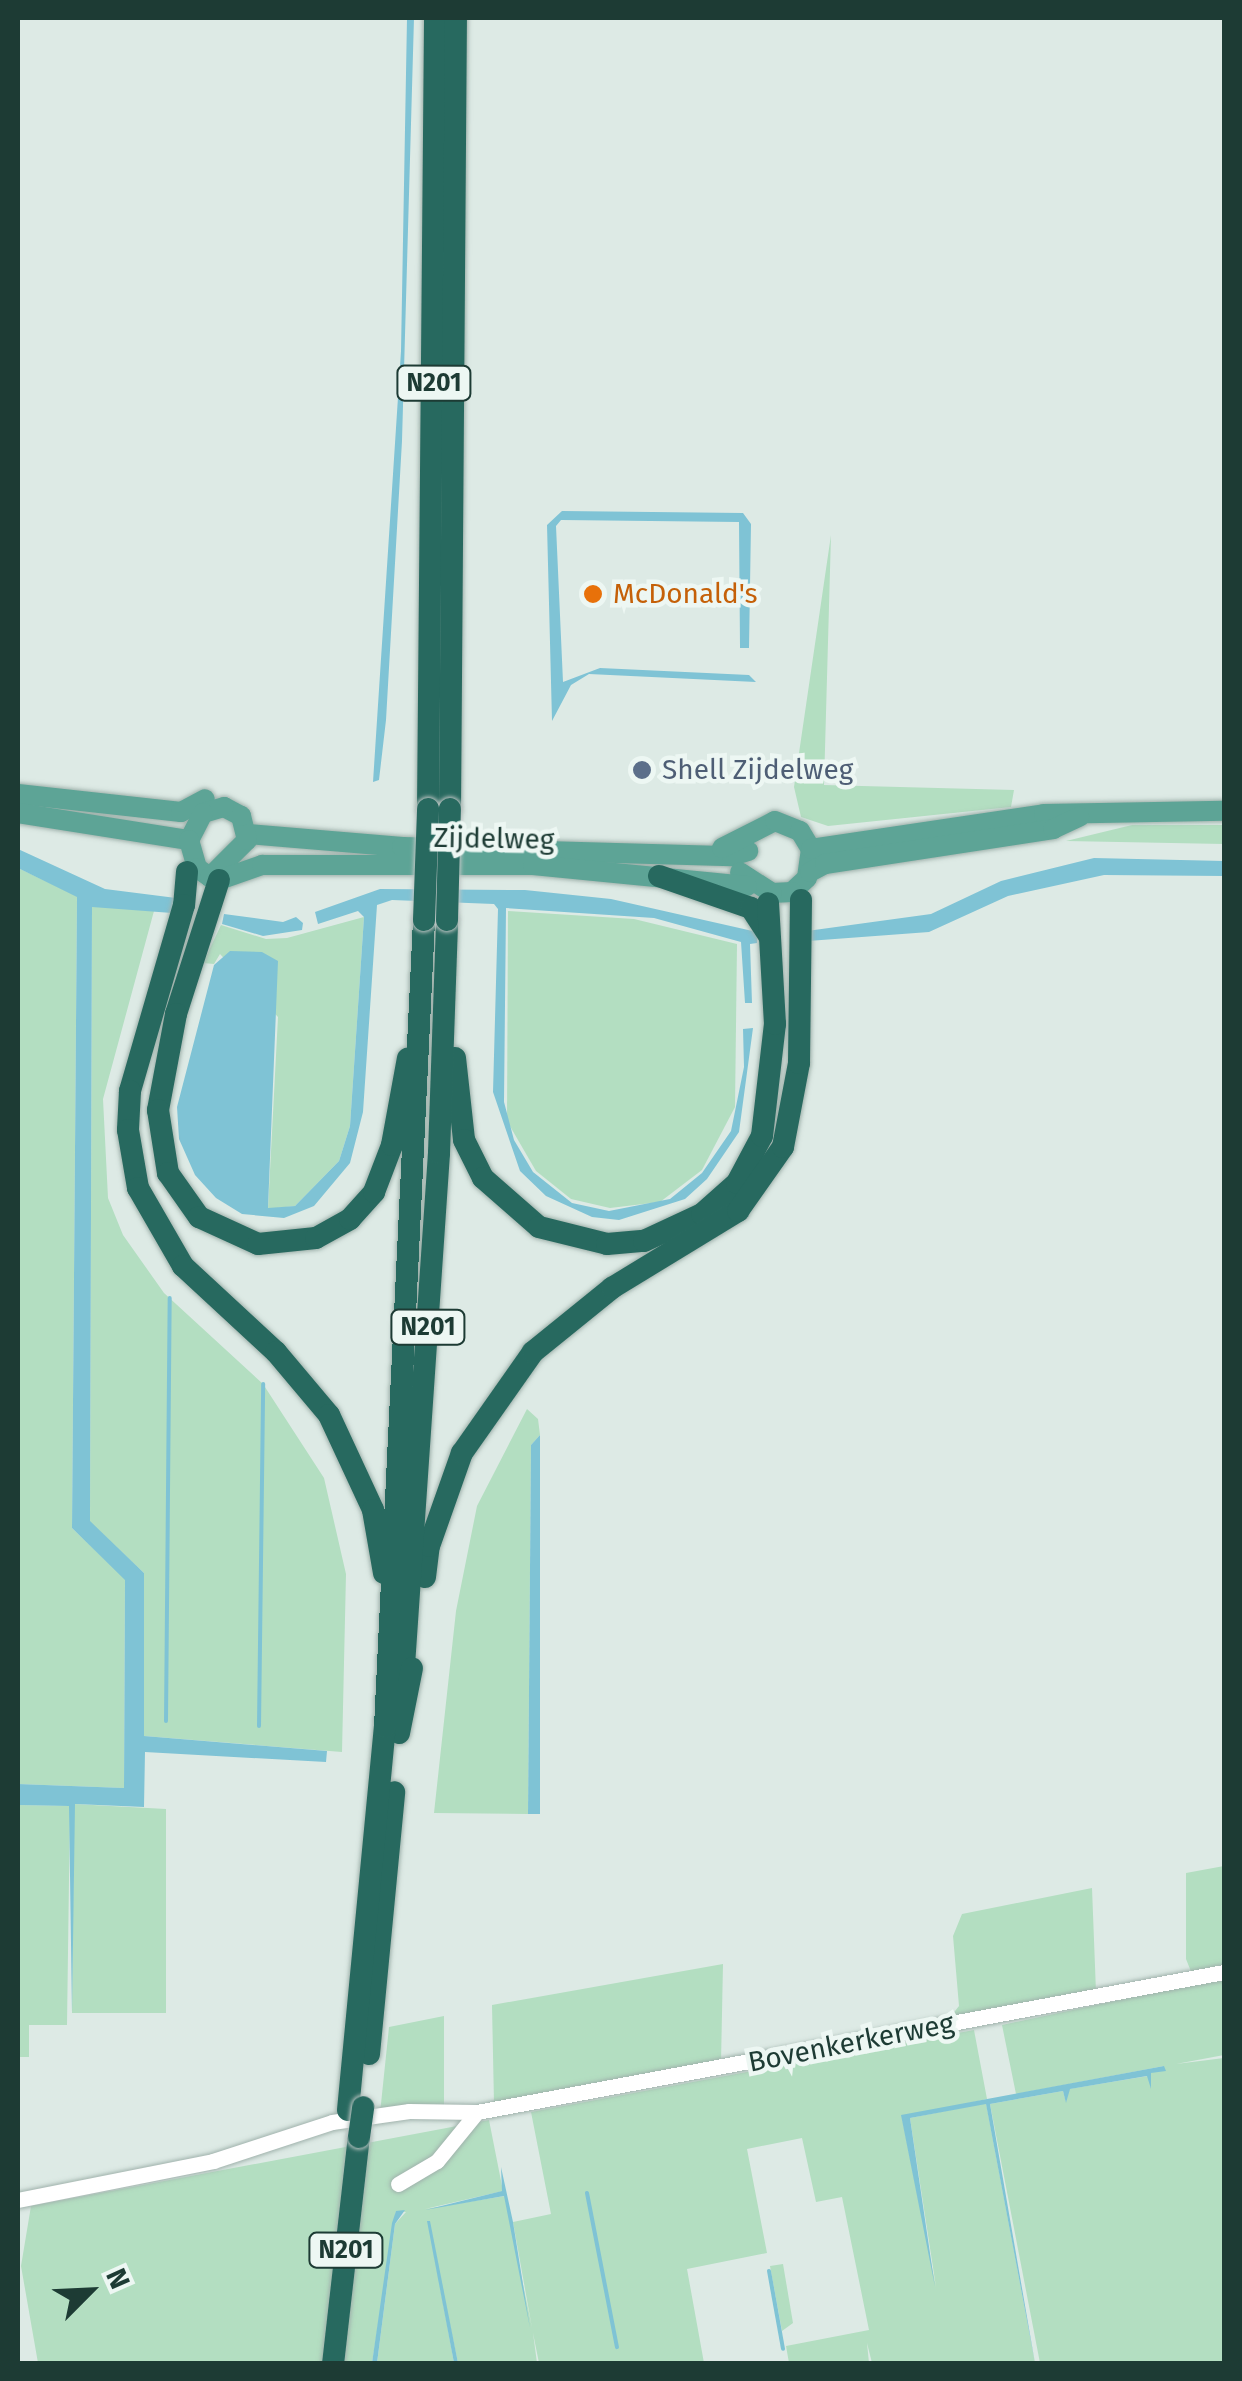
<!DOCTYPE html>
<html>
<head>
<meta charset="utf-8">
<style>
	body { margin:0 }
	#map { position:relative; width:1242px; height:2381px; overflow:hidden; background:#ddeae5; font-family:"Fira Sans",sans-serif }
	div>[style] { position:absolute }
	.green>* { inset:0; background:#b3dec1 }
	.water>* { inset:0; background:#7fc3d5 }
	.stream>* { height:4px; margin:-2px; padding:0 2px; transform-origin:2px; border-radius:2px; background:#7fc3d5 }
	.roads { filter:drop-shadow(0 0 2px #a0b2ac) drop-shadow(0 0 2px #a0b2ac) }
	.minor>* { height:15px; margin:-7.5px; padding:0 7.5px; transform-origin:7.5px; border-radius:7.5px; background:#fff }
	.major>* { height:20px; margin:-10px; padding:0 10px; transform-origin:10px; border-radius:10px; background:#5da496 }
	.highway>* { height:22px; margin:-11px; padding:0 11px; transform-origin:11px; border-radius:11px; background:#27695f }
	.bridges { filter:drop-shadow(0 0 2px #bbc4c2) drop-shadow(0 0 2px #bbc4c2) }
	.highway-bridge>* { height:22px; margin:-11px; padding:0 11px; transform-origin:11px; border-radius:11px; background:#27695f }
	.dots>* { width:28px; height:28px; translate:-50% -50%; box-sizing:border-box; border:5px solid #edf7f3; border-radius:50% }
	span { translate:-50% -50%; white-space:nowrap; text-align:center; line-height:1.15; -webkit-text-stroke:9px #edf7f3; paint-order:stroke }
	.shield-label span { padding:2px 8px; background:#edf7f3; border:2px solid; border-radius:8px; -webkit-text-stroke-width:0 }
	.shield-label { font-size:25px; color:#1d3b34; font-weight:700 }
	.food-label { font-size:28px; color:#c56008 }
	.left { translate:0 -50%; text-align:left }
	.service-label { font-size:28px; color:#4e5e75 }
	.street-label { font-size:28px; color:#1d3b34 }
	.frame { position:absolute; inset:0; border:20px solid #1d3b34; pointer-events:none }
	.north { position:absolute; left:40px; top:2241px; width:100px; height:100px; -webkit-text-stroke:8px #edf7f3; paint-order:stroke; rotate:66deg; font-size:28px; font-weight:700; line-height:40px; text-align:center; color:#1d3b34 }
	.north::after { content:''; display:block; margin:auto; width:35px; height:45px; background:#1d3b34; clip-path:polygon(50% 0,100% 100%,50% 72%,0 100%) }
</style>
</head>
<body>
<div id="map">
	<div class="green">
		<div style="clip-path:polygon(831px 535px,824px 785px,1014px 790px,1011px 807px,828px 826px,801px 817px,794px 787px)"></div>
		<div style="clip-path:polygon(1132px 825px,1224px 825px,1224px 844px,1066px 841px)"></div>
		<div style="clip-path:polygon(18px 868px,77px 896px,72px 1528px,125px 1579px,124px 1788px,18px 1784px)"></div>
		<div style="clip-path:polygon(92px 906px,154px 911px,103px 1099px,108px 1198px,123px 1235px,164px 1293px,263px 1384px,324px 1478px,346px 1574px,342px 1752px,144px 1736px,144px 1573px,90px 1522px)"></div>
		<div style="clip-path:polygon(508px 911px,634px 919px,737px 944px,735px 1107px,702px 1170px,660px 1202px,610px 1208px,571px 1199px,536px 1171px,507px 1121px)"></div>
		<div style="clip-path:polygon(364px 917px,350px 1126px,339px 1161px,295px 1206px,268px 1209px,278px 1017px,220px 954px,214px 964px,203px 963px,221px 925px,266px 939px,287px 938px)"></div>
		<div style="clip-path:polygon(527px 1409px,538px 1419px,540px 1435px,531px 1445px,528px 1814px,434px 1813px,456px 1611px,477px 1506px)"></div>
		<div style="clip-path:polygon(74px 1804px,166px 1809px,166px 2013px,72px 2013px)"></div>
		<div style="clip-path:polygon(18px 1805px,70px 1806px,67px 2025px,29px 2025px,29px 2057px,18px 2057px)"></div>
		<div style="clip-path:polygon(1224px 1866px,1224px 1968px,1192px 1974px,1186px 1959px,1186px 1873px)"></div>
		<div style="clip-path:polygon(1092px 1888px,1096px 1992px,948px 2020px,959px 2006px,953px 1936px,962px 1914px)"></div>
		<div style="clip-path:polygon(723px 1964px,721px 2062px,494px 2103px,492px 2005px)"></div>
		<div style="clip-path:polygon(1224px 1978px,1224px 2055px,1176px 2064px,1224px 2058px,1224px 2363px,1040px 2363px,990px 2104px,1063px 2091px,1066px 2102px,1069px 2089px,1148px 2076px,1151px 2087px,1151px 2073px,1164px 2066px,1016px 2094px,1002px 2025px)"></div>
		<div style="clip-path:polygon(444px 2016px,444px 2112px,379px 2123px,389px 2027px)"></div>
		<div style="clip-path:polygon(974px 2030px,987px 2099px,902px 2118px,936px 2287px,910px 2118px,986px 2103px,1035px 2363px,872px 2363px,867px 2343px,869px 2363px,789px 2363px,786px 2346px,869px 2330px,842px 2197px,816px 2202px,802px 2138px,747px 2149px,767px 2253px,687px 2269px,704px 2363px,539px 2363px,533px 2333px,537px 2363px,458px 2363px,428px 2221px,454px 2363px,377px 2363px,395px 2224px,406px 2212px,396px 2211px,372px 2363px,38px 2363px,21px 2266px,31px 2206px,489px 2120px,503px 2191px,425px 2209px,505px 2196px,532px 2328px,513px 2222px,551px 2214px,531px 2112px)"></div>
		<div style="clip-path:polygon(783px 2264px,793px 2323px,782px 2331px,770px 2266px)"></div>
	</div>
	<div class="water">
		<div style="clip-path:polygon(407px 18px,414px 18px,402px 441px,386px 720px,379px 780px,373px 782px,401px 351px)"></div>
		<div style="clip-path:polygon(562px 511px,743px 513px,751px 524px,749px 648px,740px 648px,739px 522px,561px 520px,556px 526px,563px 682px,600px 668px,749px 675px,756px 682px,589px 674px,571px 685px,552px 721px,547px 525px)"></div>
		<div style="clip-path:polygon(18px 849px,105px 889px,176px 898px,172px 913px,92px 907px,90px 1521px,144px 1573px,144px 1736px,327px 1751px,326px 1762px,145px 1752px,144px 1807px,75px 1804px,72px 2013px,69px 1806px,18px 1805px,18px 1784px,124px 1788px,125px 1580px,72px 1528px,77px 897px,18px 868px)"></div>
		<div style="clip-path:polygon(1094px 858px,1224px 861px,1224px 876px,1104px 875px,1008px 896px,929px 932px,808px 941px,807px 931px,931px 914px,1001px 881px)"></div>
		<div style="clip-path:polygon(380px 889px,525px 890px,611px 899px,757px 932px,757px 943px,750px 944px,752px 1003px,745px 1003px,741px 942px,654px 918px,506px 908px,504px 1102px,514px 1140px,533px 1172px,572px 1203px,609px 1211px,670px 1199px,702px 1173px,731px 1131px,744px 1067px,743px 1029px,753px 1028px,739px 1132px,707px 1179px,685px 1199px,619px 1220px,592px 1217px,546px 1196px,520px 1171px,493px 1092px,498px 909px,494px 904px,392px 900px,377px 905px,363px 1112px,350px 1163px,314px 1206px,284px 1218px,242px 1214px,216px 1198px,195px 1175px,179px 1139px,177px 1107px,214px 965px,230px 951px,262px 952px,278px 961px,268px 1208px,295px 1206px,339px 1161px,350px 1126px,364px 917px,358px 911px,318px 924px,315px 912px)"></div>
		<div style="clip-path:polygon(224px 914px,283px 922px,296px 917px,303px 923px,302px 930px,263px 936px,222px 924px)"></div>
		<div style="clip-path:polygon(540px 1435px,540px 1814px,528px 1814px,531px 1445px)"></div>
		<div style="clip-path:polygon(1164px 2066px,1166px 2071px,1151px 2073px,1151px 2089px,1147px 2076px,1070px 2089px,1066px 2103px,1063px 2091px,990px 2104px,1035px 2363px,986px 2104px,910px 2118px,935px 2287px,901px 2115px)"></div>
		<div style="clip-path:polygon(501px 2167px,513px 2222px,530px 2328px,504px 2196px,425px 2210px,502px 2191px)"></div>
		<div style="clip-path:polygon(405px 2210px,395px 2224px,377px 2363px,372px 2363px,392px 2223px,396px 2211px)"></div>
		<div style="clip-path:polygon(427px 2221px,430px 2221px,458px 2363px,454px 2363px)"></div>
	</div>
	<div class="stream">
		<div style="left:166px;top:1721px;width:423px;rotate:-89.5deg"></div>
		<div style="left:259px;top:1726px;width:342px;rotate:-89.3deg"></div>
		<div style="left:587px;top:2193px;width:157px;rotate:79deg"></div>
		<div style="left:769px;top:2271px;width:79px;rotate:79.8deg"></div>
	</div>
	<div class="roads">
		<div class="minor">
			<div style="left:398px;top:2184px;width:45px;rotate:-30.5deg"></div>
			<div style="left:437px;top:2161px;width:63px;rotate:-50.8deg"></div>
			<div style="left:18px;top:2200px;width:199px;rotate:-11.3deg"></div>
			<div style="left:213px;top:2161px;width:125px;rotate:-18.1deg"></div>
			<div style="left:332px;top:2122px;width:78px;rotate:-8.1deg"></div>
			<div style="left:409px;top:2111px;width:68px;rotate:0.8deg"></div>
			<div style="left:477px;top:2112px;width:760px;rotate:-10.62deg"></div>
		</div>
		<div class="major">
			<div style="left:18px;top:794px;width:164px;rotate:6.3deg"></div>
			<div style="left:181px;top:812px;width:27px;rotate:-28deg"></div>
			<div style="left:18px;top:813px;width:173px;rotate:9deg"></div>
			<div style="left:248px;top:834px;width:155px;rotate:4.8deg"></div>
			<div style="left:402px;top:847px;width:330px;rotate:1.6deg"></div>
			<div style="left:732px;top:856px;width:17px;rotate:-17deg"></div>
			<div style="left:722px;top:848px;width:59px;rotate:-27deg"></div>
			<div style="left:775px;top:821px;width:27px;rotate:22deg"></div>
			<div style="left:800px;top:831px;width:21px;rotate:59deg"></div>
			<div style="left:811px;top:849px;width:29px;rotate:98deg"></div>
			<div style="left:807px;top:878px;width:21px;rotate:137deg"></div>
			<div style="left:792px;top:892px;width:20px;rotate:177deg"></div>
			<div style="left:772px;top:893px;width:38px;rotate:-147deg"></div>
			<div style="left:811px;top:849px;width:236px;rotate:-8.5deg"></div>
			<div style="left:1044px;top:814px;width:180px;rotate:-1deg"></div>
			<div style="left:810px;top:872px;width:17px;rotate:-28deg"></div>
			<div style="left:825px;top:864px;width:231px;rotate:-8.7deg"></div>
			<div style="left:1053px;top:829px;width:29px;rotate:-25deg"></div>
			<div style="left:210px;top:877px;width:52px;rotate:-45deg"></div>
			<div style="left:247px;top:840px;width:25px;rotate:-104deg"></div>
			<div style="left:241px;top:816px;width:19px;rotate:-152deg"></div>
			<div style="left:224px;top:807px;width:22px;rotate:164deg"></div>
			<div style="left:203px;top:813px;width:30px;rotate:117deg"></div>
			<div style="left:189px;top:840px;width:29px;rotate:74deg"></div>
			<div style="left:197px;top:868px;width:16px;rotate:35deg"></div>
			<div style="left:210px;top:877px;width:9px;rotate:18deg"></div>
			<div style="left:219px;top:880px;width:46px;rotate:-19.2deg"></div>
			<div style="left:262px;top:865px;width:271px"></div>
			<div style="left:533px;top:865px;width:215px;rotate:5.6deg"></div>
		</div>
		<div class="highway">
			<div style="left:428px;top:809px;width:791px;rotate:-89.49deg"></div>
			<div style="left:450px;top:809px;width:791px;rotate:-89.57deg"></div>
			<div style="left:187px;top:872px;width:33px;rotate:95deg"></div>
			<div style="left:184px;top:905px;width:194px;rotate:106.2deg"></div>
			<div style="left:130px;top:1091px;width:39px;rotate:93deg"></div>
			<div style="left:128px;top:1130px;width:59px;rotate:80.2deg"></div>
			<div style="left:138px;top:1188px;width:90px;rotate:60deg"></div>
			<div style="left:183px;top:1266px;width:127px;rotate:42.8deg"></div>
			<div style="left:276px;top:1352px;width:82px;rotate:49.9deg"></div>
			<div style="left:329px;top:1415px;width:105px;rotate:65.1deg"></div>
			<div style="left:373px;top:1510px;width:64px;rotate:80.1deg"></div>
			<div style="left:659px;top:876px;width:97px;rotate:19.2deg"></div>
			<div style="left:751px;top:908px;width:31px;rotate:57deg"></div>
			<div style="left:219px;top:880px;width:141px;rotate:107.8deg"></div>
			<div style="left:176px;top:1014px;width:98px;rotate:100.6deg"></div>
			<div style="left:158px;top:1110px;width:64px;rotate:81deg"></div>
			<div style="left:168px;top:1173px;width:54px;rotate:54.8deg"></div>
			<div style="left:199px;top:1217px;width:65px;rotate:24.6deg"></div>
			<div style="left:258px;top:1244px;width:58px;rotate:-5.9deg"></div>
			<div style="left:316px;top:1238px;width:39px;rotate:-29deg"></div>
			<div style="left:350px;top:1219px;width:36px;rotate:-48deg"></div>
			<div style="left:374px;top:1192px;width:50px;rotate:-69deg"></div>
			<div style="left:392px;top:1145px;width:88px;rotate:-79.6deg"></div>
			<div style="left:455px;top:1058px;width:82px;rotate:83.7deg"></div>
			<div style="left:464px;top:1140px;width:42px;rotate:63.4deg"></div>
			<div style="left:483px;top:1178px;width:74px;rotate:41.2deg"></div>
			<div style="left:539px;top:1227px;width:70px;rotate:14deg"></div>
			<div style="left:607px;top:1244px;width:37px;rotate:-5deg"></div>
			<div style="left:644px;top:1241px;width:64px;rotate:-25deg"></div>
			<div style="left:702px;top:1214px;width:47px;rotate:-41.5deg"></div>
			<div style="left:737px;top:1183px;width:53px;rotate:-62deg"></div>
			<div style="left:762px;top:1136px;width:113px;rotate:-83.4deg"></div>
			<div style="left:775px;top:1024px;width:121px;rotate:-93.3deg"></div>
			<div style="left:425px;top:1577px;width:31px;rotate:-83deg"></div>
			<div style="left:429px;top:1546px;width:99px;rotate:-70.5deg"></div>
			<div style="left:462px;top:1453px;width:123px;rotate:-54.9deg"></div>
			<div style="left:533px;top:1352px;width:102px;rotate:-39deg"></div>
			<div style="left:612px;top:1288px;width:148px;rotate:-31.4deg"></div>
			<div style="left:738px;top:1211px;width:78px;rotate:-54.9deg"></div>
			<div style="left:783px;top:1147px;width:86px;rotate:-79.2deg"></div>
			<div style="left:799px;top:1063px;width:163px;rotate:-89.3deg"></div>
			<div style="left:403px;top:1680px;width:528px;rotate:-86.09deg"></div>
			<div style="left:439px;top:1153px;width:233px;rotate:-88deg"></div>
			<div style="left:399px;top:1733px;width:66px;rotate:-78.7deg"></div>
			<div style="left:369px;top:2054px;width:263px;rotate:-84.5deg"></div>
			<div style="left:348px;top:2110px;width:385px;rotate:-84.5deg"></div>
			<div style="left:385px;top:1727px;width:808px;rotate:-87.23deg"></div>
			<div style="left:333px;top:2364px;width:228px;rotate:-83.5deg"></div>
		</div>
	</div>
	<div class="bridges">
		<div class="highway-bridge">
			<div style="left:424px;top:920px;width:111px;rotate:-87.9deg"></div>
			<div style="left:447px;top:920px;width:111px;rotate:-88.5deg"></div>
			<div style="left:359px;top:2137px;width:30px;rotate:-82deg"></div>
		</div>
	</div>
	<div class="dots">
		<div style="left:593px;top:594px;background:#e8710a"></div>
		<div style="left:642px;top:770px;background:#5c6f8a"></div>
	</div>
	<div class="shield-label">
		<span style="left:434px;top:383px">N201</span>
		<span style="left:428px;top:1327px">N201</span>
		<span style="left:346px;top:2250px">N201</span>
	</div>
	<div class="food-label">
		<span class="left" style="left:613px;top:594px">McDonald's</span>
	</div>
	<div class="service-label">
		<span class="left" style="left:662px;top:770px">Shell Zijdelweg</span>
	</div>
	<div class="street-label">
		<span style="left:494px;top:839px;rotate:1deg">Zijdelweg</span>
		<span style="left:851px;top:2043px;rotate:-11deg">Bovenkerkerweg</span>
	</div>
	<div class="frame"></div>
	<div class="north">N</div>
</div>
</body>
</html>
